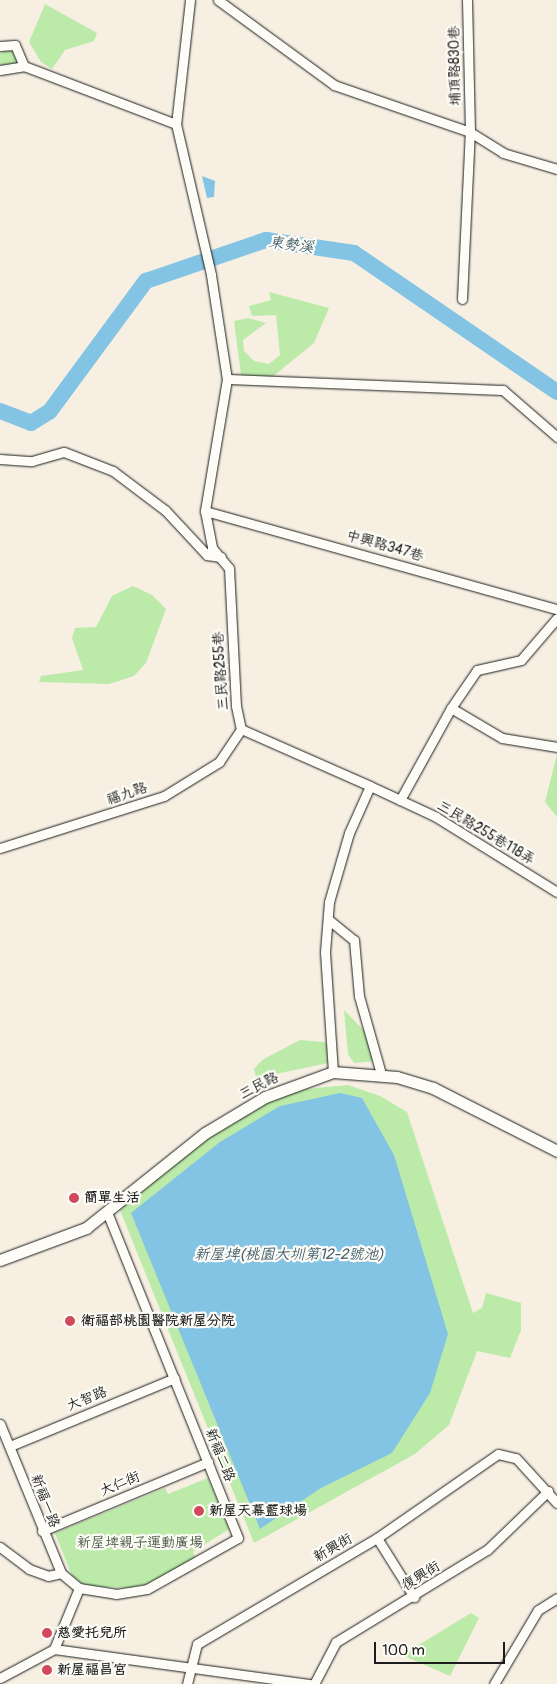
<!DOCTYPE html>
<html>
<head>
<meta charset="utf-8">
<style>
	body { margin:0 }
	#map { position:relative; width:557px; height:1684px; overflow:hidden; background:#f6efe2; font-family:Pangolin,"LXGW WenKai TC",sans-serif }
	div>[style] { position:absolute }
	.green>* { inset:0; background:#bceba9 }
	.water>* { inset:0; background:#83c3e4 }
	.river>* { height:16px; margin:-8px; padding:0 8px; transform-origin:8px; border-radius:8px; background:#83c3e4 }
	.roads { filter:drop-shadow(0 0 1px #1c1c1c) drop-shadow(0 0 1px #1c1c1c) }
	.street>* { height:9px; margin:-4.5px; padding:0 4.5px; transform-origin:4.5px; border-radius:4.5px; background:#fdfcf7 }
	.secondary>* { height:11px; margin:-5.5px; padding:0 5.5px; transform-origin:5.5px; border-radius:5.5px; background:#fdfcf7 }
	.dots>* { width:14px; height:14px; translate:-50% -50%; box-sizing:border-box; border:2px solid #fdfcf7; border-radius:50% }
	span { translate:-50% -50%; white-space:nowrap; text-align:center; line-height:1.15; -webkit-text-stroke:4.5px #fdfcf7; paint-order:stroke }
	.street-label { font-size:14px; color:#1c1c1c }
	.poi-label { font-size:14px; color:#1c1c1c; font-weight:700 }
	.left { translate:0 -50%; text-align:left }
	.park-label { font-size:14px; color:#4c5a46 }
	.water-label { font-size:15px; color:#455f6c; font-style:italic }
	.scale { position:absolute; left:374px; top:1642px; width:131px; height:22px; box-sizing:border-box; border:2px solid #1c1c1c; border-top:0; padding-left:6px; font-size:15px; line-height:18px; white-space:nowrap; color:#1c1c1c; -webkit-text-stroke:4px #fdfcf7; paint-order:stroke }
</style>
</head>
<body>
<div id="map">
	<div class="green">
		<div style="clip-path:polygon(45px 4px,97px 33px,94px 41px,65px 50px,52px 69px,41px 62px,29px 42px)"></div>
		<div style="clip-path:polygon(14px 47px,28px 66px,0 67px,0 53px)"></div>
		<div style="clip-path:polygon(269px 292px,329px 308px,314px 343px,271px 378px,241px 375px,234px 321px,248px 318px,266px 323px,243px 340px,244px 351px,254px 361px,269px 364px,280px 355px,276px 315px,252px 316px,249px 306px,271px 300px)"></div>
		<div style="clip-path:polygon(133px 586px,152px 595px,166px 609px,146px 663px,134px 676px,109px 684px,39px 682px,41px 676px,83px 670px,72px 638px,75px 628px,96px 627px,112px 596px)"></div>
		<div style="clip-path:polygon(557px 754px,557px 817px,545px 802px)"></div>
		<div style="clip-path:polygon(344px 1010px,373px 1040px,376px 1061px,354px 1063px,348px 1054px)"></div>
		<div style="clip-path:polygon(300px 1040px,335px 1043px,338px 1061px,256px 1078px,254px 1069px,262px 1060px)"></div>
		<div style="clip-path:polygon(348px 1085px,380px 1096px,407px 1112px,473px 1313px,482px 1308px,486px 1293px,521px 1303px,521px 1330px,510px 1358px,477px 1351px,449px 1425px,415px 1454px,254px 1543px,120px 1210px,191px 1147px,285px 1091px)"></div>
		<div style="clip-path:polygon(208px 1478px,229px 1529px,193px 1552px,195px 1557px,159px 1581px,132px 1588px,85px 1586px,72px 1576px,55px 1533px,165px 1488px,168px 1494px)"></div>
		<div style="clip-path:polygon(471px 1613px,479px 1618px,450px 1676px,402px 1655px)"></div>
	</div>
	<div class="water">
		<div style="clip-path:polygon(202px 176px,215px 181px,214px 197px,207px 198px)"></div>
		<div style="clip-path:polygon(340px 1093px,362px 1098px,394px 1155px,448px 1334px,430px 1393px,392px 1453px,321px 1488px,260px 1529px,131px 1213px,220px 1142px,280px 1106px)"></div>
	</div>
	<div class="river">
		<div style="left:0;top:411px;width:33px;rotate:21deg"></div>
		<div style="left:31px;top:423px;width:22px;rotate:-32deg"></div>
		<div style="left:50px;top:411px;width:162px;rotate:-53.6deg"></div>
		<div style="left:146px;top:281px;width:127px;rotate:-18.9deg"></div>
		<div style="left:266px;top:240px;width:89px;rotate:8.4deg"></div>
		<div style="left:354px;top:253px;width:246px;rotate:34.4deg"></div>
	</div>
	<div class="roads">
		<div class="street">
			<div style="left:190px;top:0;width:125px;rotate:96.4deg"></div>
			<div style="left:176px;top:124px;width:155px;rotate:76.9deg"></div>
			<div style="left:211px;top:275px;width:105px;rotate:81.3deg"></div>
			<div style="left:227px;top:379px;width:134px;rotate:99.5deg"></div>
			<div style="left:205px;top:511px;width:38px;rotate:79deg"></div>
			<div style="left:212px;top:548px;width:26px;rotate:50deg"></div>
			<div style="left:229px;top:568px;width:138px;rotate:87.1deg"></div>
			<div style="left:236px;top:706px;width:24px;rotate:78deg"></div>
			<div style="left:241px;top:729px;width:141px;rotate:23.8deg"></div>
			<div style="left:370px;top:786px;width:51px;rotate:114.1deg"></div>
			<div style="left:349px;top:833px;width:72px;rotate:106.2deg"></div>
			<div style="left:329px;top:902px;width:50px;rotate:94.6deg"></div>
			<div style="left:325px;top:952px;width:120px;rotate:86.2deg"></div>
			<div style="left:218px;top:0;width:144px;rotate:36.2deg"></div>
			<div style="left:334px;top:85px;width:144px;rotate:19.1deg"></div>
			<div style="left:470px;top:132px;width:39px;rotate:32deg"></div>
			<div style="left:503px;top:153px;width:56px;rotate:16.5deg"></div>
			<div style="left:0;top:46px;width:15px;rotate:-4deg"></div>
			<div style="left:15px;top:45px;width:23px;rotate:67deg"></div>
			<div style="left:0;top:70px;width:24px;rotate:-9deg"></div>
			<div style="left:24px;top:66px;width:163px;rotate:20.9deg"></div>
			<div style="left:462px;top:299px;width:167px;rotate:-87.3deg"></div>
			<div style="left:470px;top:132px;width:132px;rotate:-91.3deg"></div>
			<div style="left:227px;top:379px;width:276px;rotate:2.3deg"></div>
			<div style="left:503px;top:390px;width:72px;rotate:41deg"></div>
			<div style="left:0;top:459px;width:32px;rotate:4deg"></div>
			<div style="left:32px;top:461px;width:33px;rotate:-16deg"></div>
			<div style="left:64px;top:452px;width:53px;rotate:21.2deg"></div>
			<div style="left:113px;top:471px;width:65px;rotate:36.9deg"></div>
			<div style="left:165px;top:510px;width:62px;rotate:47deg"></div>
			<div style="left:207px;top:555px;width:14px;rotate:8deg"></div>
			<div style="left:205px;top:511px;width:365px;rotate:15.6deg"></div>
			<div style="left:451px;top:708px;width:46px;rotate:-55.6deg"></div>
			<div style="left:477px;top:670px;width:45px;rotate:-12.8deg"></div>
			<div style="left:521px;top:660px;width:55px;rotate:-49.4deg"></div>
			<div style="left:370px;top:786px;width:33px;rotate:25deg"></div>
			<div style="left:400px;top:800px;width:105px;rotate:-61deg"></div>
			<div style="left:451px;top:708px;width:59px;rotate:30.5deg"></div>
			<div style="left:502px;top:738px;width:56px;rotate:9.3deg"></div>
			<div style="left:400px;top:800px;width:40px;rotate:25deg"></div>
			<div style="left:436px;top:817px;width:142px;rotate:31.8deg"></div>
			<div style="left:0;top:848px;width:172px;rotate:-17.6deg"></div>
			<div style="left:164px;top:796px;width:65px;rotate:-31.7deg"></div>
			<div style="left:219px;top:762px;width:40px;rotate:-56deg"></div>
			<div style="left:329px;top:920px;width:32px;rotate:39deg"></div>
			<div style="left:354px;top:940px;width:56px;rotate:84.9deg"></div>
			<div style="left:359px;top:996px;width:81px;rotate:74.2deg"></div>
			<div style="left:0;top:1424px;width:161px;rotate:67.7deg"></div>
			<div style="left:61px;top:1573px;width:23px;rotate:40deg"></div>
			<div style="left:79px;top:1588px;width:37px;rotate:9deg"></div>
			<div style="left:116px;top:1594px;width:31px;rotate:-9deg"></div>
			<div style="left:147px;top:1589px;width:104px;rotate:-29.3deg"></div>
			<div style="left:238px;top:1538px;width:349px;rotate:-111.9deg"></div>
			<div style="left:10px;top:1446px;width:178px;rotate:-22.4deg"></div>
			<div style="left:42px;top:1531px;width:180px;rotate:-22.6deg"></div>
			<div style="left:377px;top:1538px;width:70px;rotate:57.9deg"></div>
			<div style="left:0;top:1547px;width:36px;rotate:37deg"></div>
			<div style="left:29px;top:1569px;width:20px;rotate:20deg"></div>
			<div style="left:48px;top:1576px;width:13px;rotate:-13deg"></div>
			<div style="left:54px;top:1649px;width:66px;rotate:-67.7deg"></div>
			<div style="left:0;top:1678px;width:61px;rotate:-28.2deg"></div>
			<div style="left:54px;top:1649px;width:259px;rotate:7.8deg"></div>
			<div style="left:187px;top:1684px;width:41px;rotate:-76deg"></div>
			<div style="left:197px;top:1644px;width:209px;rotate:-30.5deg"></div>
			<div style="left:377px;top:1538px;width:147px;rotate:-34.8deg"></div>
			<div style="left:498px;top:1454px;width:18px;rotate:13deg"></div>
			<div style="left:516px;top:1458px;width:61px;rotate:47.7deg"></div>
			<div style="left:314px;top:1684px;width:47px;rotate:-62.4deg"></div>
			<div style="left:336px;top:1642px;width:177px;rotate:-31.4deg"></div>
			<div style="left:487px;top:1550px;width:85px;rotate:-44deg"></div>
			<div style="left:494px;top:1684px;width:86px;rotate:-59.3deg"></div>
			<div style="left:538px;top:1610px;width:22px;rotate:-32deg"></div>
		</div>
		<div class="secondary">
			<div style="left:0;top:1260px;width:92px;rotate:-20.4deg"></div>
			<div style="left:86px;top:1228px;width:152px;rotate:-38.6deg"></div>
			<div style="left:205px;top:1133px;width:70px;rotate:-31deg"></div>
			<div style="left:265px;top:1097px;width:72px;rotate:-20.2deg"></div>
			<div style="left:333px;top:1072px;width:64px;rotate:4.5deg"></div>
			<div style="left:397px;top:1077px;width:38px;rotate:17deg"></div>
			<div style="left:433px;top:1088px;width:139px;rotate:26.9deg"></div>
		</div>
	</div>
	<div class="dots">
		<div style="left:74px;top:1198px;background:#d1495b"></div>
		<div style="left:70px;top:1321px;background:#d1495b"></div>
		<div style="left:199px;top:1511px;background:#d1495b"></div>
		<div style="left:47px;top:1633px;background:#d1495b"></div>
		<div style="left:47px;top:1670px;background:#d1495b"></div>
	</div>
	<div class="street-label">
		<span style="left:455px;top:66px;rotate:-91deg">埔頂路830巷</span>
		<span style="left:385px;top:546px;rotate:16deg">中興路347巷</span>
		<span style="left:221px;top:671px;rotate:-94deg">三民路255巷</span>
		<span style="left:127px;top:794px;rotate:-19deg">福九路</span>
		<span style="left:486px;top:833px;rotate:31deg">三民路255巷118弄</span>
		<span style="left:259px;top:1086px;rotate:-27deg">三民路</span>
		<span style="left:87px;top:1399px;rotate:-22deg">大智路</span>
		<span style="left:220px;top:1455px;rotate:68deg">新福二路</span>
		<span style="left:120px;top:1484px;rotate:-23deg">大仁街</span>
		<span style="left:45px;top:1501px;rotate:69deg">新福一路</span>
		<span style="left:333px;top:1548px;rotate:-30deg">新興街</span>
		<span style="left:421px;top:1576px;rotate:-32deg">復興街</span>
	</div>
	<div class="poi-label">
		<span class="left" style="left:84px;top:1198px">簡單生活</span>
		<span class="left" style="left:81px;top:1321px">衛福部桃園醫院新屋分院</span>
		<span class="left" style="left:209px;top:1511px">新屋天幕籃球場</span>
		<span class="left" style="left:57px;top:1633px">慈愛托兒所</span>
		<span class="left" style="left:57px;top:1670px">新屋福昌宮</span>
	</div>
	<div class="park-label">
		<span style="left:140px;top:1543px">新屋埤親子運動廣場</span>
	</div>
	<div class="water-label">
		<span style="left:291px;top:245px;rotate:7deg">東勢溪</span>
		<span style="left:289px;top:1255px">新屋埤(桃園大圳第12-2號池)</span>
	</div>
	<div class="scale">100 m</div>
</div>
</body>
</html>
